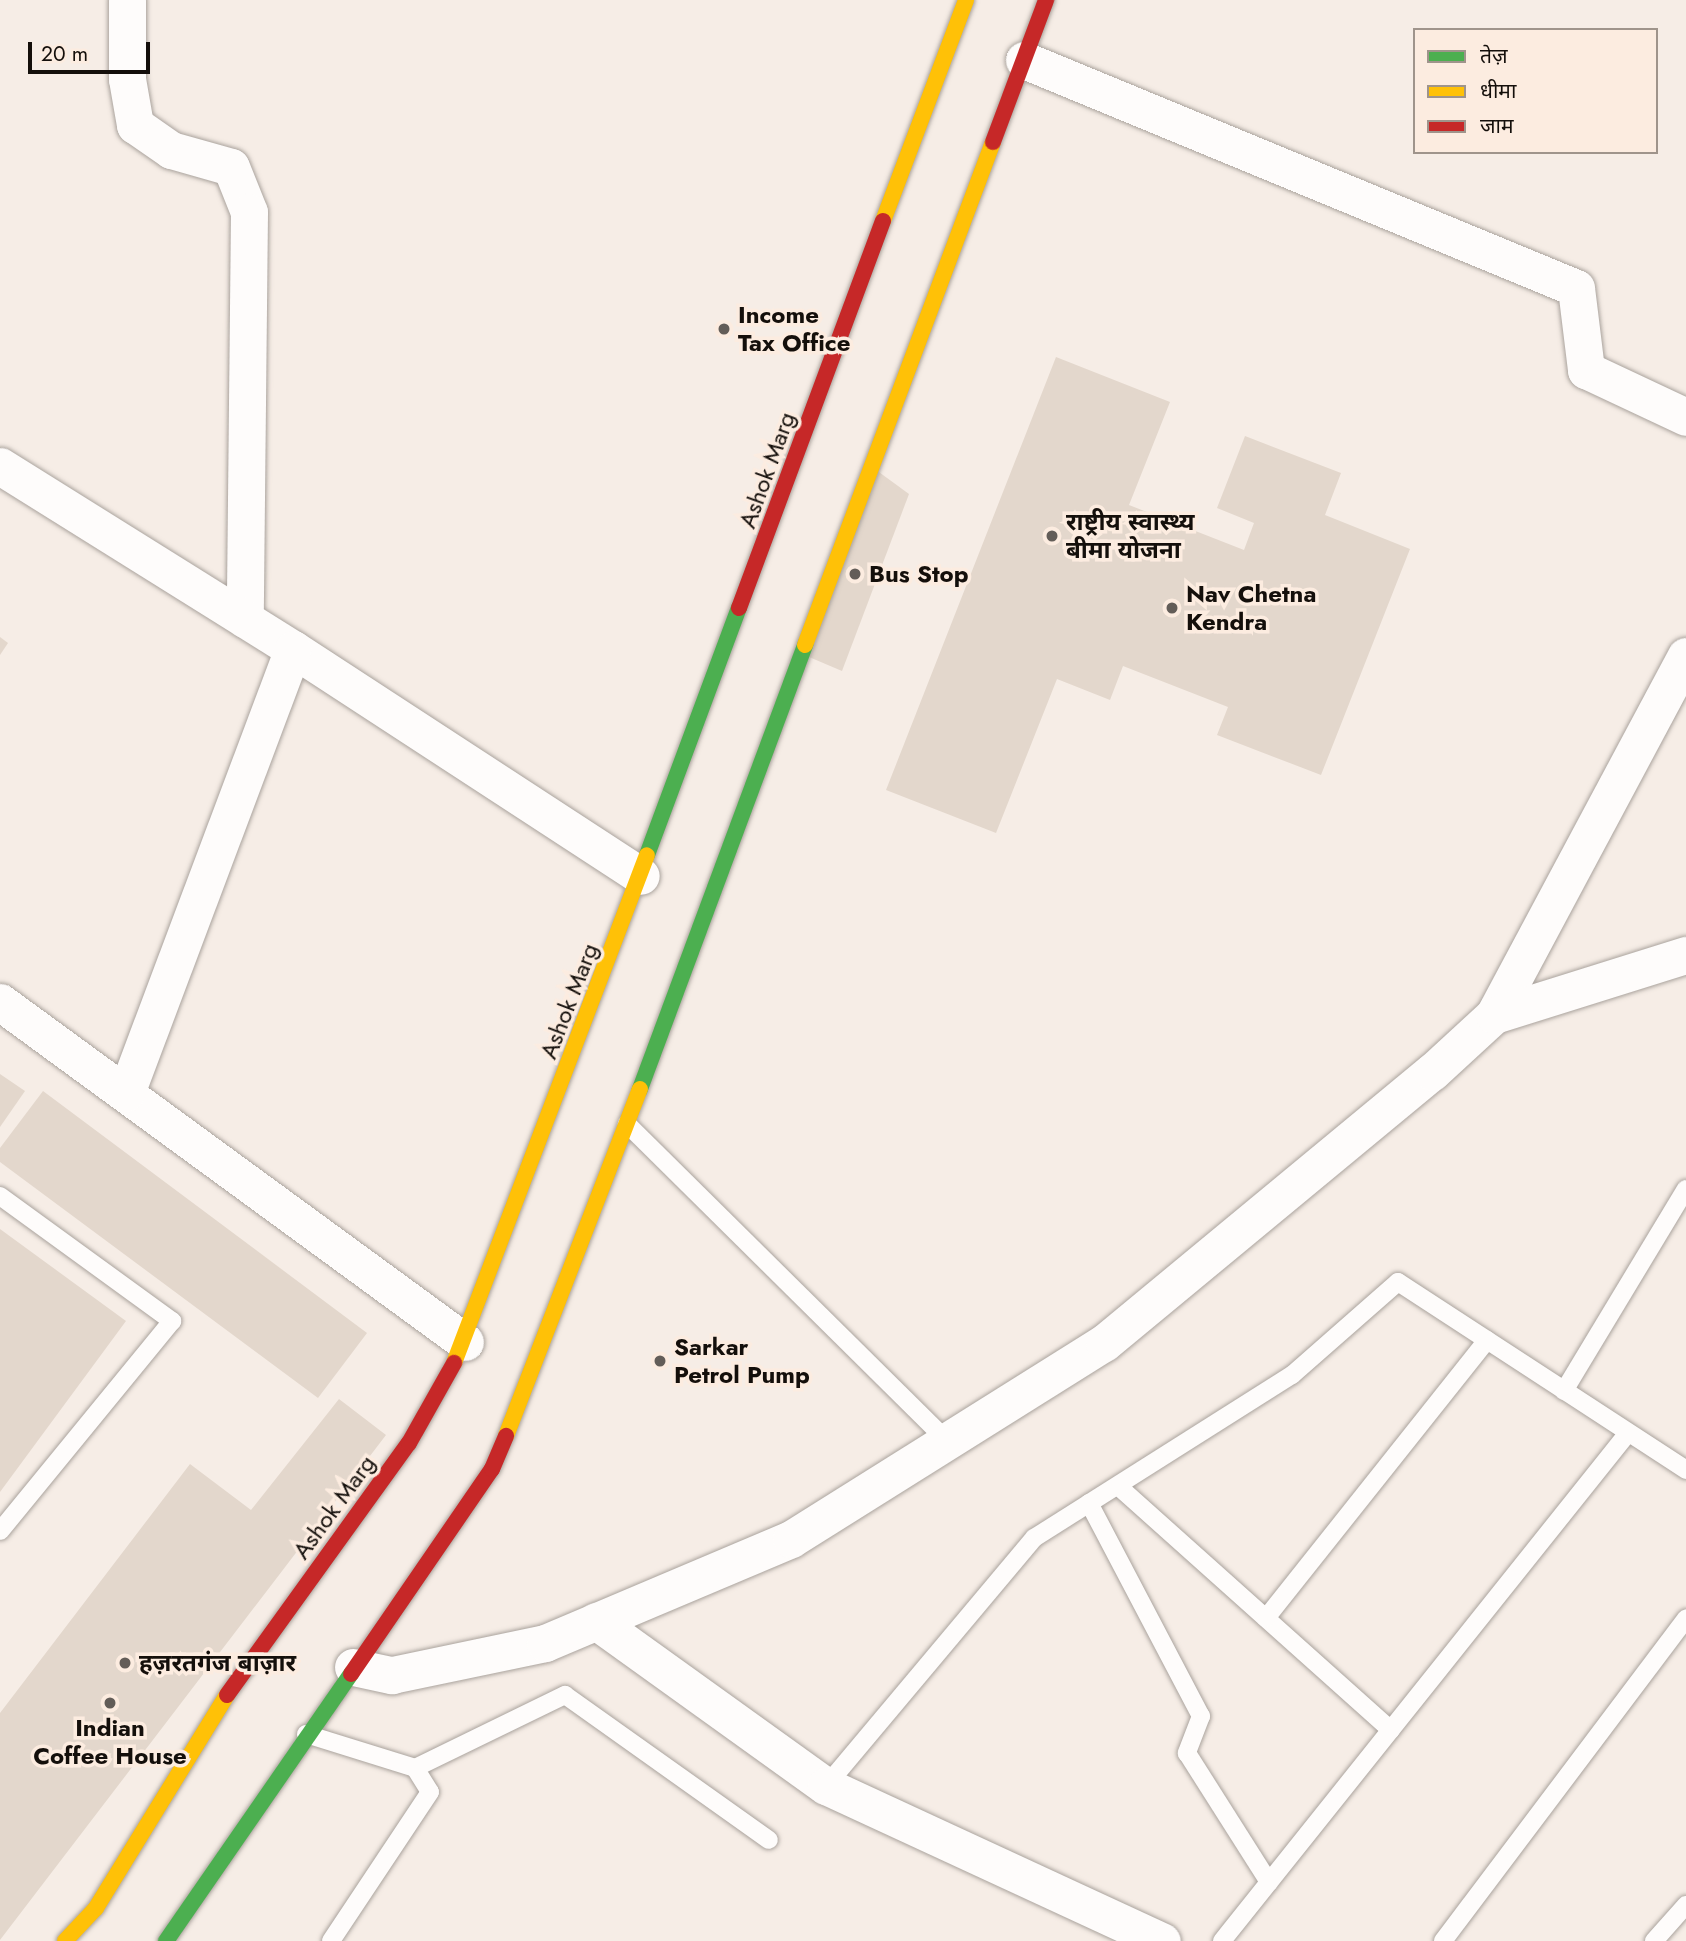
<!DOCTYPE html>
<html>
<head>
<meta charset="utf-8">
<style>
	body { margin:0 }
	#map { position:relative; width:1686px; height:1941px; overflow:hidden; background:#f6ede6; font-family:Jost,"Noto Sans Devanagari",sans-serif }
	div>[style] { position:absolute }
	.building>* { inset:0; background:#e3d7cc }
	.roads { filter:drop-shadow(0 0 2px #aaa39d) drop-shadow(0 0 2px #aaa39d) }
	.lane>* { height:18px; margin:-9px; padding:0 9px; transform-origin:9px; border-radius:9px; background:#fefcfb }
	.street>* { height:37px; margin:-18.5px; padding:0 18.5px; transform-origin:18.5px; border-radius:18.5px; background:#fefcfb }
	.fast>* { height:16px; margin:-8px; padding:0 8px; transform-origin:8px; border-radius:8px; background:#4caf50 }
	.slow>* { height:16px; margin:-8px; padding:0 8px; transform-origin:8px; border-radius:8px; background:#ffc107 }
	.jam>* { height:16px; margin:-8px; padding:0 8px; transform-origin:8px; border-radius:8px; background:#c62828 }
	.dots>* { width:19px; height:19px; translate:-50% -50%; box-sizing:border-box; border:4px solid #fcece0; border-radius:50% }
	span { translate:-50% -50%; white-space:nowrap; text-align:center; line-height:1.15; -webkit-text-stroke:7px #fcece0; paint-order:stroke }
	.poi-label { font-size:24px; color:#140f0b; font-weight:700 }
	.left { translate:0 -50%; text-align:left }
	.street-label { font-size:24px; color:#140f0b }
	.legend { position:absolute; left:1413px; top:28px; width:245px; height:126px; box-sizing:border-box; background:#fcece0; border:2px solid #9f948b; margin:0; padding:9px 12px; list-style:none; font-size:21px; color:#140f0b }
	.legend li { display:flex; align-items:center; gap:14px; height:35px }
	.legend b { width:35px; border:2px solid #9f948b }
	.scale { position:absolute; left:28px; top:42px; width:122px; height:32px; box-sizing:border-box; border:4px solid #140f0b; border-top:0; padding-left:9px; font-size:21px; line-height:24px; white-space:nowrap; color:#140f0b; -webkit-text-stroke:5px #fcece0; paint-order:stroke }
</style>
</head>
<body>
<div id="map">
	<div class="building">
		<div style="clip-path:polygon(1056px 357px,1170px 402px,1129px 505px,1244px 550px,1254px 523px,1217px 508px,1245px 436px,1341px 473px,1325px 515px,1410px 549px,1321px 775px,1217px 735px,1228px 707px,1123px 666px,1110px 700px,1057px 679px,996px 833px,886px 790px)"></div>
		<div style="clip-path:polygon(872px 467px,909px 494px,842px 671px,802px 654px)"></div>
		<div style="clip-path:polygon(0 637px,8px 643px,0 655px)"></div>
		<div style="clip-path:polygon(0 1074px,25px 1091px,0 1127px)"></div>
		<div style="clip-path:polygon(43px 1091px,367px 1333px,318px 1398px,0 1162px,0 1148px)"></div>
		<div style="clip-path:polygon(0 1229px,126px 1321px,0 1492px)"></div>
		<div style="clip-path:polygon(339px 1399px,386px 1435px,0 1940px,0 1713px,190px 1464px,251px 1510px)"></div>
	</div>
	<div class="roads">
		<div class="lane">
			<div style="left:627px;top:1124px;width:450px;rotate:44.7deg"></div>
			<div style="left:0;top:1196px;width:213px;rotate:36deg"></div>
			<div style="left:172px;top:1321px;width:271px;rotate:129.3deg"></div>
			<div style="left:1564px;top:1391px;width:236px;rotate:-58.9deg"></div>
			<div style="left:1118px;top:1486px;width:366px;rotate:41.8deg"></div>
			<div style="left:1089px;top:1503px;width:241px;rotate:62.3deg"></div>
			<div style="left:1201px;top:1716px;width:40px;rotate:111deg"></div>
			<div style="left:1187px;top:1753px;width:153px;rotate:57.6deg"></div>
			<div style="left:1266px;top:1618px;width:355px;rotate:-51.5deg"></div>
			<div style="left:306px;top:1734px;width:114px;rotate:17.3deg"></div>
			<div style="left:415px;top:1768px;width:28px;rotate:58deg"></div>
			<div style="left:430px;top:1792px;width:179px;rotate:123.6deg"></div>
			<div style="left:415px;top:1768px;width:167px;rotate:-26deg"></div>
			<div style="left:565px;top:1695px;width:250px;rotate:35.4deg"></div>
			<div style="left:826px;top:1786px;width:324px;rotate:-50deg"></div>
			<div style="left:1034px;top:1538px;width:305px;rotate:-32.3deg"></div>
			<div style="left:1292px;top:1375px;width:141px;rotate:-41.3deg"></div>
			<div style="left:1398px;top:1282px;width:344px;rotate:33.1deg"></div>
			<div style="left:1222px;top:1941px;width:650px;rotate:-51.37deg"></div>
			<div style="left:1443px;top:1941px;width:404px;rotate:-53deg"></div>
			<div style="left:1654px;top:1941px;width:48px;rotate:-48.4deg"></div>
		</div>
		<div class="street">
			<div style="left:127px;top:0;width:79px;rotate:90deg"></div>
			<div style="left:127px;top:79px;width:47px;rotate:80.1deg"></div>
			<div style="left:135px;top:125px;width:44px;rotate:34.8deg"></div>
			<div style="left:171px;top:150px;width:62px;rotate:15.8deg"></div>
			<div style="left:231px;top:167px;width:48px;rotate:68.2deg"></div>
			<div style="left:249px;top:212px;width:407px;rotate:90.6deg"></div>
			<div style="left:1024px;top:60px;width:597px;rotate:22.44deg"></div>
			<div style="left:1576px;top:288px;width:83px;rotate:83deg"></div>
			<div style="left:1586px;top:370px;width:110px;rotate:25.2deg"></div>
			<div style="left:0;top:466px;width:345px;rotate:32deg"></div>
			<div style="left:293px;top:649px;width:415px;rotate:33.1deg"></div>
			<div style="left:0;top:1002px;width:576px;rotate:36.17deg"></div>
			<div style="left:1494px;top:1015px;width:407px;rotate:-61.9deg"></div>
			<div style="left:126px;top:1093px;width:474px;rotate:-69.4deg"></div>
			<div style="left:596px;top:1621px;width:283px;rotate:35.7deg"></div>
			<div style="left:826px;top:1786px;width:370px;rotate:24.8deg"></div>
			<div style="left:353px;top:1667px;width:40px;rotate:12deg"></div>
			<div style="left:392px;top:1675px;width:156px;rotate:-11.8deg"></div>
			<div style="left:545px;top:1643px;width:267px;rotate:-22.9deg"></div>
			<div style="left:791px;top:1539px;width:369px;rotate:-32.1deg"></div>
			<div style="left:1104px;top:1343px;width:425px;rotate:-39.6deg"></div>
			<div style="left:1432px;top:1072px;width:84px;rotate:-42.6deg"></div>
			<div style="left:1494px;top:1015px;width:201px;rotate:-17.4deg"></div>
		</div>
		<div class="fast">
			<div style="left:647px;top:855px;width:264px;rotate:-69.6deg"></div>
			<div style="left:640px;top:1089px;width:474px;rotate:-69.6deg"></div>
			<div style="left:166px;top:1941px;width:325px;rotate:-55.3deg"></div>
		</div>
		<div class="slow">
			<div style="left:883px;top:221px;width:236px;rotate:-69.4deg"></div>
			<div style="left:805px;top:645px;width:537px;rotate:-69.51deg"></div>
			<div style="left:454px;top:1363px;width:543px;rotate:-69.2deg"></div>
			<div style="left:506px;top:1436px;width:372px;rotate:-68.9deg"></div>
			<div style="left:65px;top:1941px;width:45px;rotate:-46.8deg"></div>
			<div style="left:96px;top:1908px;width:250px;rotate:-58.4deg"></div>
		</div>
		<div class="jam">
			<div style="left:993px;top:142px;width:152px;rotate:-69.5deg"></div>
			<div style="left:739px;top:608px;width:413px;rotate:-69.6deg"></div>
			<div style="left:351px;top:1674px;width:249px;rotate:-55.5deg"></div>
			<div style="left:492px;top:1469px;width:36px;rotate:-67deg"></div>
			<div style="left:227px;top:1695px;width:311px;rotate:-54.2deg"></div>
			<div style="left:409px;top:1443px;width:92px;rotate:-60.6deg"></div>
		</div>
	</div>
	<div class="dots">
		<div style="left:724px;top:329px;background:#635d58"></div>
		<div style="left:1052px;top:536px;background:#635d58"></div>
		<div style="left:855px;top:574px;background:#635d58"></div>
		<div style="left:1172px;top:608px;background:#635d58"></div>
		<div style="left:660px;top:1361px;background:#635d58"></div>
		<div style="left:125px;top:1663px;background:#635d58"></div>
		<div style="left:110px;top:1703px;background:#635d58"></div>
	</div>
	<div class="poi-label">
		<span class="left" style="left:738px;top:329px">Income<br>Tax Office</span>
		<span class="left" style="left:1066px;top:536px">राष्ट्रीय स्वास्थ्य<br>बीमा योजना</span>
		<span class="left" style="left:869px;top:574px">Bus Stop</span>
		<span class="left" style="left:1186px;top:608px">Nav Chetna<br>Kendra</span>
		<span class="left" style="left:674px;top:1361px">Sarkar<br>Petrol Pump</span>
		<span class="left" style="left:139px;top:1663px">हज़रतगंज बाज़ार</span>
		<span style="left:110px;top:1742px">Indian<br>Coffee House</span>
	</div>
	<div class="street-label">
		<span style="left:767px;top:470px;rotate:-70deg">Ashok Marg</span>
		<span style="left:569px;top:1001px;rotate:-69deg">Ashok Marg</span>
		<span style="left:334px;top:1507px;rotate:-54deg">Ashok Marg</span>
	</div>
	<ul class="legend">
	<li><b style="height:9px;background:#4caf50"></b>तेज़</li>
	<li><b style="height:9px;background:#ffc107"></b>धीमा</li>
	<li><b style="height:9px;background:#c62828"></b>जाम</li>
	</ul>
	<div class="scale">20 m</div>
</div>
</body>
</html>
